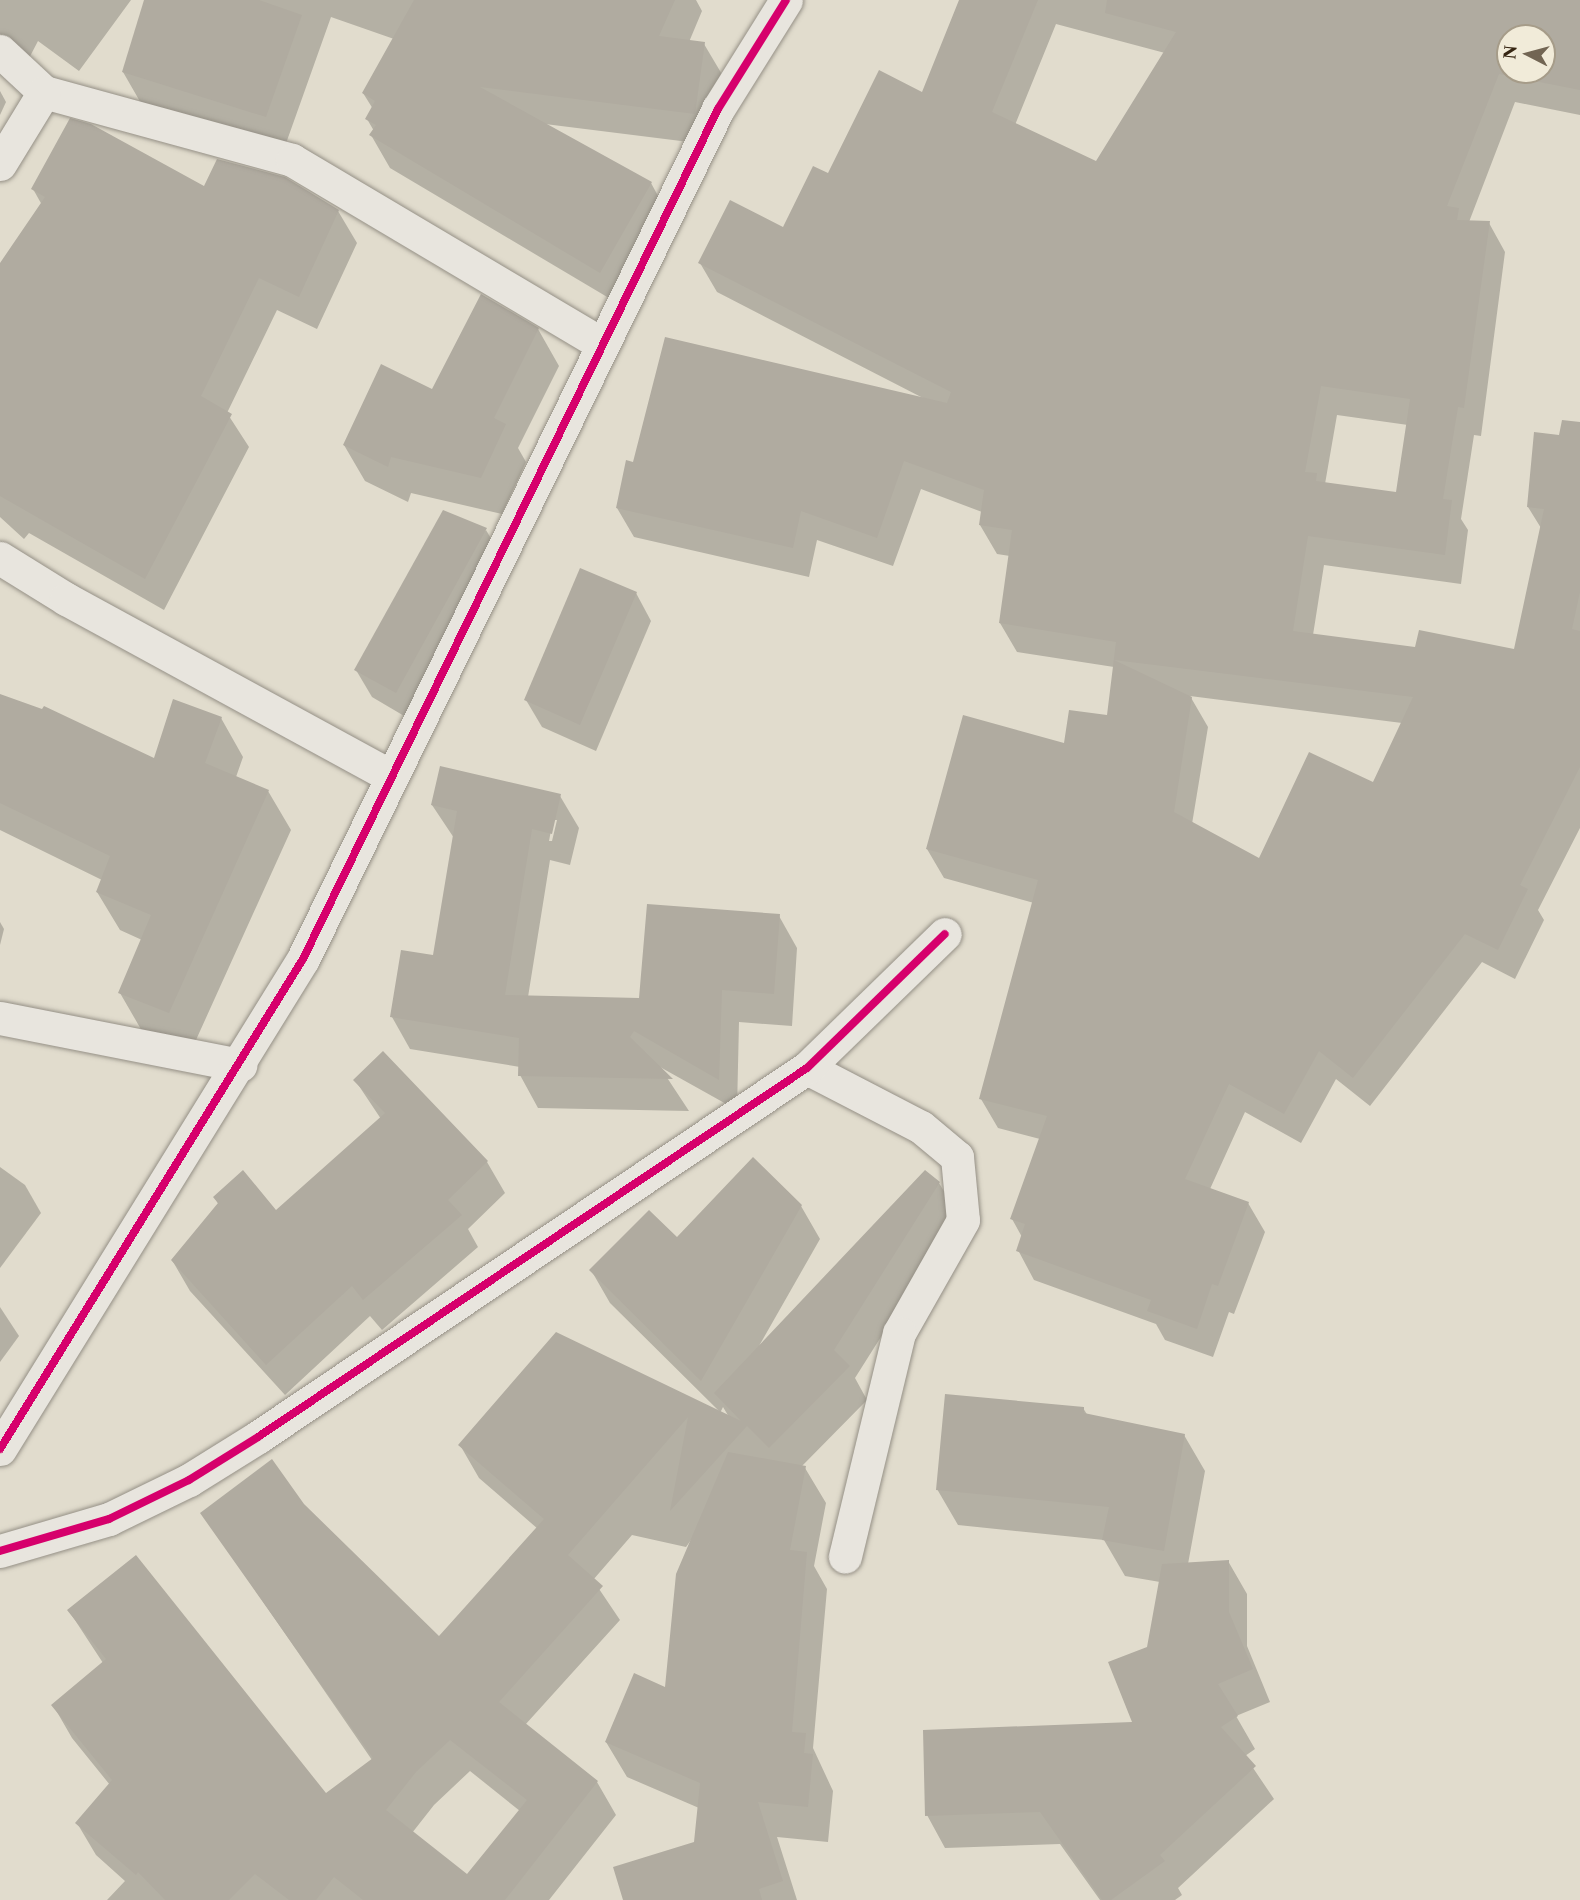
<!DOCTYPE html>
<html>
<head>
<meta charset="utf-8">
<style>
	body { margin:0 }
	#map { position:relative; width:1580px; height:1900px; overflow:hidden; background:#e1dccd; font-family:"Libre Caslon Text",serif }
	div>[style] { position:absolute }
	.shadow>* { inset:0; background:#0003 }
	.building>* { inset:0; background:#b0aba0 }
	.roads { filter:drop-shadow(0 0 2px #959086) drop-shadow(0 0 2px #959086) }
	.minor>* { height:33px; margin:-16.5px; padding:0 16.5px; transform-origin:16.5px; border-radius:16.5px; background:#e8e5de }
	.cycleway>* { height:8px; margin:-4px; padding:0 4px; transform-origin:4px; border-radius:4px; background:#d6006c }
	span { translate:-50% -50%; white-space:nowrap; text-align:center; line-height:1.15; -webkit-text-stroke:6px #f1ebd9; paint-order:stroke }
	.north { position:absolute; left:1496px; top:24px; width:60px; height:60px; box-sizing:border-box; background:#f1ebd9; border:2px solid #a69c89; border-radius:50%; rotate:276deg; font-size:16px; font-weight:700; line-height:24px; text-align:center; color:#362512 }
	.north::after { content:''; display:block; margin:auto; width:21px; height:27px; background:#726553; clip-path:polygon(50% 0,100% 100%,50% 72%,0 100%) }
</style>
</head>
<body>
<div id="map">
	<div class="shadow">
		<div style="clip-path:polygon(0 0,131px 0,79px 71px,38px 41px,25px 66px,0 59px)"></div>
		<div style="clip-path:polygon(146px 0,696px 0,702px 11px,689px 42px,704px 44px,723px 76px,713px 145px,545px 124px,651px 183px,669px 216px,619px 304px,390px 168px,371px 135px,374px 131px,367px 119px,373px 109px,363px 93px,394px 39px,331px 17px,284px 149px,142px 105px,123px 72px)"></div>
		<div style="clip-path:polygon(evenodd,961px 0,1580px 0,1580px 115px,1515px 102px,1469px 222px,1489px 223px,1505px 252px,1481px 436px,1474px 435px,1461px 519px,1468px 530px,1461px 584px,1324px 565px,1313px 635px,1416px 648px,1516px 651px,1541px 528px,1528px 507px,1580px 438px,1580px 828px,1538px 910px,1544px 920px,1515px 979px,1482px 962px,1370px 1106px,1336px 1079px,1301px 1143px,1245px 1112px,1210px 1189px,1248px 1203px,1265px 1232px,1234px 1314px,1229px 1312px,1213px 1357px,1165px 1340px,1156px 1324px,1034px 1280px,1018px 1250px,1022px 1237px,1012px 1219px,1040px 1139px,998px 1128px,981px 1099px,1034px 903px,944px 878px,927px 849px,1065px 745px,1108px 717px,1114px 667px,1017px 652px,1000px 623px,1010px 556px,997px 554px,980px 525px,982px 512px,921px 489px,893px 566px,817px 540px,809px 577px,634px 537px,617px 508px,634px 463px,923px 398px,717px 292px,700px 263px,784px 229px,828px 175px,923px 94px,961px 0,1056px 24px,1165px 53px,1097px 163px,1015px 125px,1056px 24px,961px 0,1508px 36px,1544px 36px,1544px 72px,1508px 72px,1508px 36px,961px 0,1337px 415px,1408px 425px,1397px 494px,1325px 484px,1337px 415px,961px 0,1190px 696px,1402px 723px,1374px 784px,1260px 860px,1192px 824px,1208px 727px,1190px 696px)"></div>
		<div style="clip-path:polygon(0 91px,6px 102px,0 115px)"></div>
		<div style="clip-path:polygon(205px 188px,338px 211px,357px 243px,317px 329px,277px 310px,227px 413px,249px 447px,164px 610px,29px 533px,24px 539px,0 517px,0 278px,42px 205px,33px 189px)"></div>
		<div style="clip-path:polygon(538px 329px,559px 366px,518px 448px,526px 462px,502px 514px,411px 493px,408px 502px,365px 481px,344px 445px)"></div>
		<div style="clip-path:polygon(486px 530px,502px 557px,411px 720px,372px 697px,356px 670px)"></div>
		<div style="clip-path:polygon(636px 593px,651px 621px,596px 751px,542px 727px,526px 700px)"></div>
		<div style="clip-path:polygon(0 696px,155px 760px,221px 718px,243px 757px,236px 777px,268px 791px,291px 830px,191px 1051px,142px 1031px,120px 993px,142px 940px,120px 930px,97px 892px,102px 880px,0 830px)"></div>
		<div style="clip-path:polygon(evenodd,560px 796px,579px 828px,570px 865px,550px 860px,528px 997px,641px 999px,779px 916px,797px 948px,792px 1026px,739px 1022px,737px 1110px,660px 1067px,689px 1111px,538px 1108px,520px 1075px,520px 1067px,410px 1049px,392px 1017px,435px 957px,454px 838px,432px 805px,560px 796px,553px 820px,557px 820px,552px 841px,549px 841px,553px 820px)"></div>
		<div style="clip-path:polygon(0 922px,4px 929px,0 945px)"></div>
		<div style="clip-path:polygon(355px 1080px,487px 1162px,505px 1193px,468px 1229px,478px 1247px,382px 1330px,370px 1316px,285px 1395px,190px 1291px,172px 1260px,219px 1205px,214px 1197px,276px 1212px,381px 1119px)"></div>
		<div style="clip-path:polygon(0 1167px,25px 1185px,41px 1213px,0 1268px)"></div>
		<div style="clip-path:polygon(evenodd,939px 1183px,958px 1215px,855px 1378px,867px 1400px,801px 1467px,805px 1468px,826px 1503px,814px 1566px,827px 1589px,813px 1748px,833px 1791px,828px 1842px,777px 1837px,797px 1900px,625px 1900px,695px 1843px,699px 1808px,627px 1777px,606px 1742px,667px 1689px,691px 1540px,686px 1547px,632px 1535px,593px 1580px,620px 1620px,525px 1725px,597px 1782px,616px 1815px,549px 1900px,107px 1900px,125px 1881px,96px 1855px,77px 1823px,110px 1785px,72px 1738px,53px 1705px,103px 1663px,69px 1611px,326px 1795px,372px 1760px,202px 1513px,303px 1505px,439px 1639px,538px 1529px,479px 1478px,460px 1445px,719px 1411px,610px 1303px,591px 1270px,677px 1240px,801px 1206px,820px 1239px,759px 1346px,939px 1183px,723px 1407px,729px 1417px,720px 1413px,723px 1407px,939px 1183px,470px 1771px,520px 1811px,467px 1876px,412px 1833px,434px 1805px,470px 1771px)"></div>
		<div style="clip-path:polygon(0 1307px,19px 1336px,0 1362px)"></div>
		<div style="clip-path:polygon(1083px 1408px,1088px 1416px,1184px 1435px,1205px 1471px,1188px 1564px,1228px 1561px,1247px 1594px,1247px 1646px,1270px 1702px,1236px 1716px,1255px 1749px,1245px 1756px,1274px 1799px,1178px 1888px,1182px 1895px,1175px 1900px,1100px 1900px,1060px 1844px,945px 1848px,927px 1815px,1134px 1724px,1160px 1582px,1125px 1576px,1104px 1540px,958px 1525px,937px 1489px)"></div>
	</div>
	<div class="building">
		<div style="clip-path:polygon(144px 0,259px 0,302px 15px,266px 117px,122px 72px)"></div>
		<div style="clip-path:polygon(414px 0,675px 0,659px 36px,705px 42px,695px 114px,480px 87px,652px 182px,600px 273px,369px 135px,376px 125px,365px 119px,375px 101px,362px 93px)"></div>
		<div style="clip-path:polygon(evenodd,959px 0,1038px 0,992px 112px,1096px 161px,1176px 32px,1105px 13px,1107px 0,1580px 0,1580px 90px,1499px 74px,1447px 206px,1459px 208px,1457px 220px,1490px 221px,1464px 408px,1458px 407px,1443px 499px,1452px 500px,1445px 555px,1308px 536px,1293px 631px,1415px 647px,1419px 630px,1514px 649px,1544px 509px,1527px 507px,1534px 432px,1559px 435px,1562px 420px,1580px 422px,1580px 592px,1572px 629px,1580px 631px,1580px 767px,1520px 885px,1528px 889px,1498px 950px,1465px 934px,1353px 1078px,1319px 1051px,1284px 1114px,1229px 1084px,1185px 1179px,1249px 1202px,1218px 1286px,1212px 1284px,1197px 1329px,1147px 1311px,1151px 1300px,1016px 1251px,1025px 1224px,1010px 1219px,1047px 1116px,979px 1099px,1038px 880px,926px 849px,963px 715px,1064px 743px,1069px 710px,1107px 715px,1116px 642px,999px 623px,1012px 530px,979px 525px,984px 490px,904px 461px,877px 538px,801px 511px,793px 548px,616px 508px,626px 460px,633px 462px,665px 337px,947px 403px,951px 392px,698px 263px,730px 200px,783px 227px,813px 166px,828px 173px,879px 70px,922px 92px,959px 0,1508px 36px,1544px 36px,1544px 72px,1508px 72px,1508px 36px,959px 0,1321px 386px,1410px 399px,1396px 492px,1316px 481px,1317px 473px,1305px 472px,1321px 386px,959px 0,1114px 660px,1413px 697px,1373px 782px,1309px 752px,1259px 858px,1174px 812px,1192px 697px,1114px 660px)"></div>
		<div style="clip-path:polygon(70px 118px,91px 124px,204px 186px,217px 159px,285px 177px,339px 210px,299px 297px,259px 278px,201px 396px,232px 414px,145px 579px,0 496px,0 263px,45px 197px,31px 189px)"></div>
		<div style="clip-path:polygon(481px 294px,539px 328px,494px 418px,506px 424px,481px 478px,391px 457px,388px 467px,343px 445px,381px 364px,432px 389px)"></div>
		<div style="clip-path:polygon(443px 510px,487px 528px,396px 693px,354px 670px)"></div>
		<div style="clip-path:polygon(580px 568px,637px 592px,580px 725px,524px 700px)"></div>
		<div style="clip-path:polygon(0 694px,42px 709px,44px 706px,154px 758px,173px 699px,222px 717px,205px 763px,269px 790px,169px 1013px,118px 993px,151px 915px,96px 892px,110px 856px,0 803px)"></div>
		<div style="clip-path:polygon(440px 766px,561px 794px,552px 834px,532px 829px,505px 995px,639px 998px,647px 904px,780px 914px,774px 994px,722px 990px,719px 1080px,634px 1031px,630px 1037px,673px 1079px,518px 1076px,519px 1038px,390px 1017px,401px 950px,433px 955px,457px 811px,431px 805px)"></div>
		<div style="clip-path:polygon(383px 1051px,488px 1161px,448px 1200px,462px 1215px,363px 1300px,352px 1286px,266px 1365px,171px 1260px,218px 1203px,213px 1197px,243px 1170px,276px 1210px,385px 1113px,353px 1080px)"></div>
		<div style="clip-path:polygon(753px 1157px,802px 1205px,701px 1381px,589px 1270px,649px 1210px,677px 1237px)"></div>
		<div style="clip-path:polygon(evenodd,925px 1170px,940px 1182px,834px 1350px,850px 1366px,769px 1448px,747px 1426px,670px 1511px,688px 1417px,568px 1555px,603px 1586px,499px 1702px,598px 1781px,505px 1900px,363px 1900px,334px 1877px,316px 1900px,289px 1900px,255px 1874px,229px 1900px,165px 1900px,138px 1872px,136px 1875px,75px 1823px,112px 1780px,51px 1705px,106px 1659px,67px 1610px,136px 1555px,326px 1793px,373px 1758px,200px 1513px,272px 1459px,304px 1504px,439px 1636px,544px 1519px,458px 1445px,556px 1332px,741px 1421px,714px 1393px,925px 1170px,450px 1740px,527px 1800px,467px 1874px,386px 1810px,416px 1772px,450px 1740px)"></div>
		<div style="clip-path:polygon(945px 1394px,1084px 1407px,1084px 1413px,1185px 1434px,1164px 1551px,1102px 1540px,1109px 1507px,936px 1490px)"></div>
		<div style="clip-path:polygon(728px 1452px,806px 1466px,790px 1550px,807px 1552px,792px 1732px,806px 1733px,804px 1753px,813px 1754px,808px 1807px,758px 1802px,783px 1881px,759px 1889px,762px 1900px,623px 1900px,613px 1867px,694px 1842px,700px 1783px,605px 1742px,634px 1673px,665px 1687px,676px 1574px)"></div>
		<div style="clip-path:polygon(1229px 1560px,1229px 1612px,1253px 1669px,1218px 1684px,1238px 1716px,1221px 1727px,1256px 1766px,1160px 1855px,1165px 1861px,1111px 1900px,1102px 1900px,1040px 1812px,925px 1816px,923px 1730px,1132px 1722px,1108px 1662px,1147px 1647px,1162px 1564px)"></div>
	</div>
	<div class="roads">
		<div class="minor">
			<div style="left:0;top:51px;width:60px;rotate:43deg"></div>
			<div style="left:44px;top:92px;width:257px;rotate:15.3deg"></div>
			<div style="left:292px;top:160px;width:360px;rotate:30.7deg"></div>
			<div style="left:0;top:164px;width:84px;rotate:-58.6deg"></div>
			<div style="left:0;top:558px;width:78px;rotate:31.8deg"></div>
			<div style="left:66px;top:599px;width:371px;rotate:28.6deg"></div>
			<div style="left:0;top:1018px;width:245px;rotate:11.1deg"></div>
			<div style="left:807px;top:1068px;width:128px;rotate:27.4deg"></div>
			<div style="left:921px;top:1127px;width:47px;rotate:39.8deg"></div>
			<div style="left:957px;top:1157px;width:63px;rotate:84.6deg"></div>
			<div style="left:963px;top:1220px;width:130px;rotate:119.5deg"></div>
			<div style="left:899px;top:1333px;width:230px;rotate:103.6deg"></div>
			<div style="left:0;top:1449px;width:576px;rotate:-58.27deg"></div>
			<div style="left:303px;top:959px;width:946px;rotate:-63.98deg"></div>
			<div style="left:718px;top:109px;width:128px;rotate:-58deg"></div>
			<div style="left:0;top:1551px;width:114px;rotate:-16.4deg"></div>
			<div style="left:109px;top:1519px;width:89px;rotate:-26deg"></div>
			<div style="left:189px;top:1480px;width:81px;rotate:-31.9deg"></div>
			<div style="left:258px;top:1437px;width:661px;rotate:-33.91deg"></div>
			<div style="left:807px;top:1068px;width:192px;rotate:-44.2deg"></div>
		</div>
	</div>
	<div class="cycleway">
		<div style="left:0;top:1449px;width:576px;rotate:-58.27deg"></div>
		<div style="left:303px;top:959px;width:946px;rotate:-63.98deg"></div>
		<div style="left:718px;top:109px;width:128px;rotate:-58deg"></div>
		<div style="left:0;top:1551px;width:114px;rotate:-16.4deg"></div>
		<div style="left:109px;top:1519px;width:89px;rotate:-26deg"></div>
		<div style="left:189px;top:1480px;width:81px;rotate:-31.9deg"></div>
		<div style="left:258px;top:1437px;width:661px;rotate:-33.91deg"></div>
		<div style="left:807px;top:1068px;width:192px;rotate:-44.2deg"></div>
	</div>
	<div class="north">N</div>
</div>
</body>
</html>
